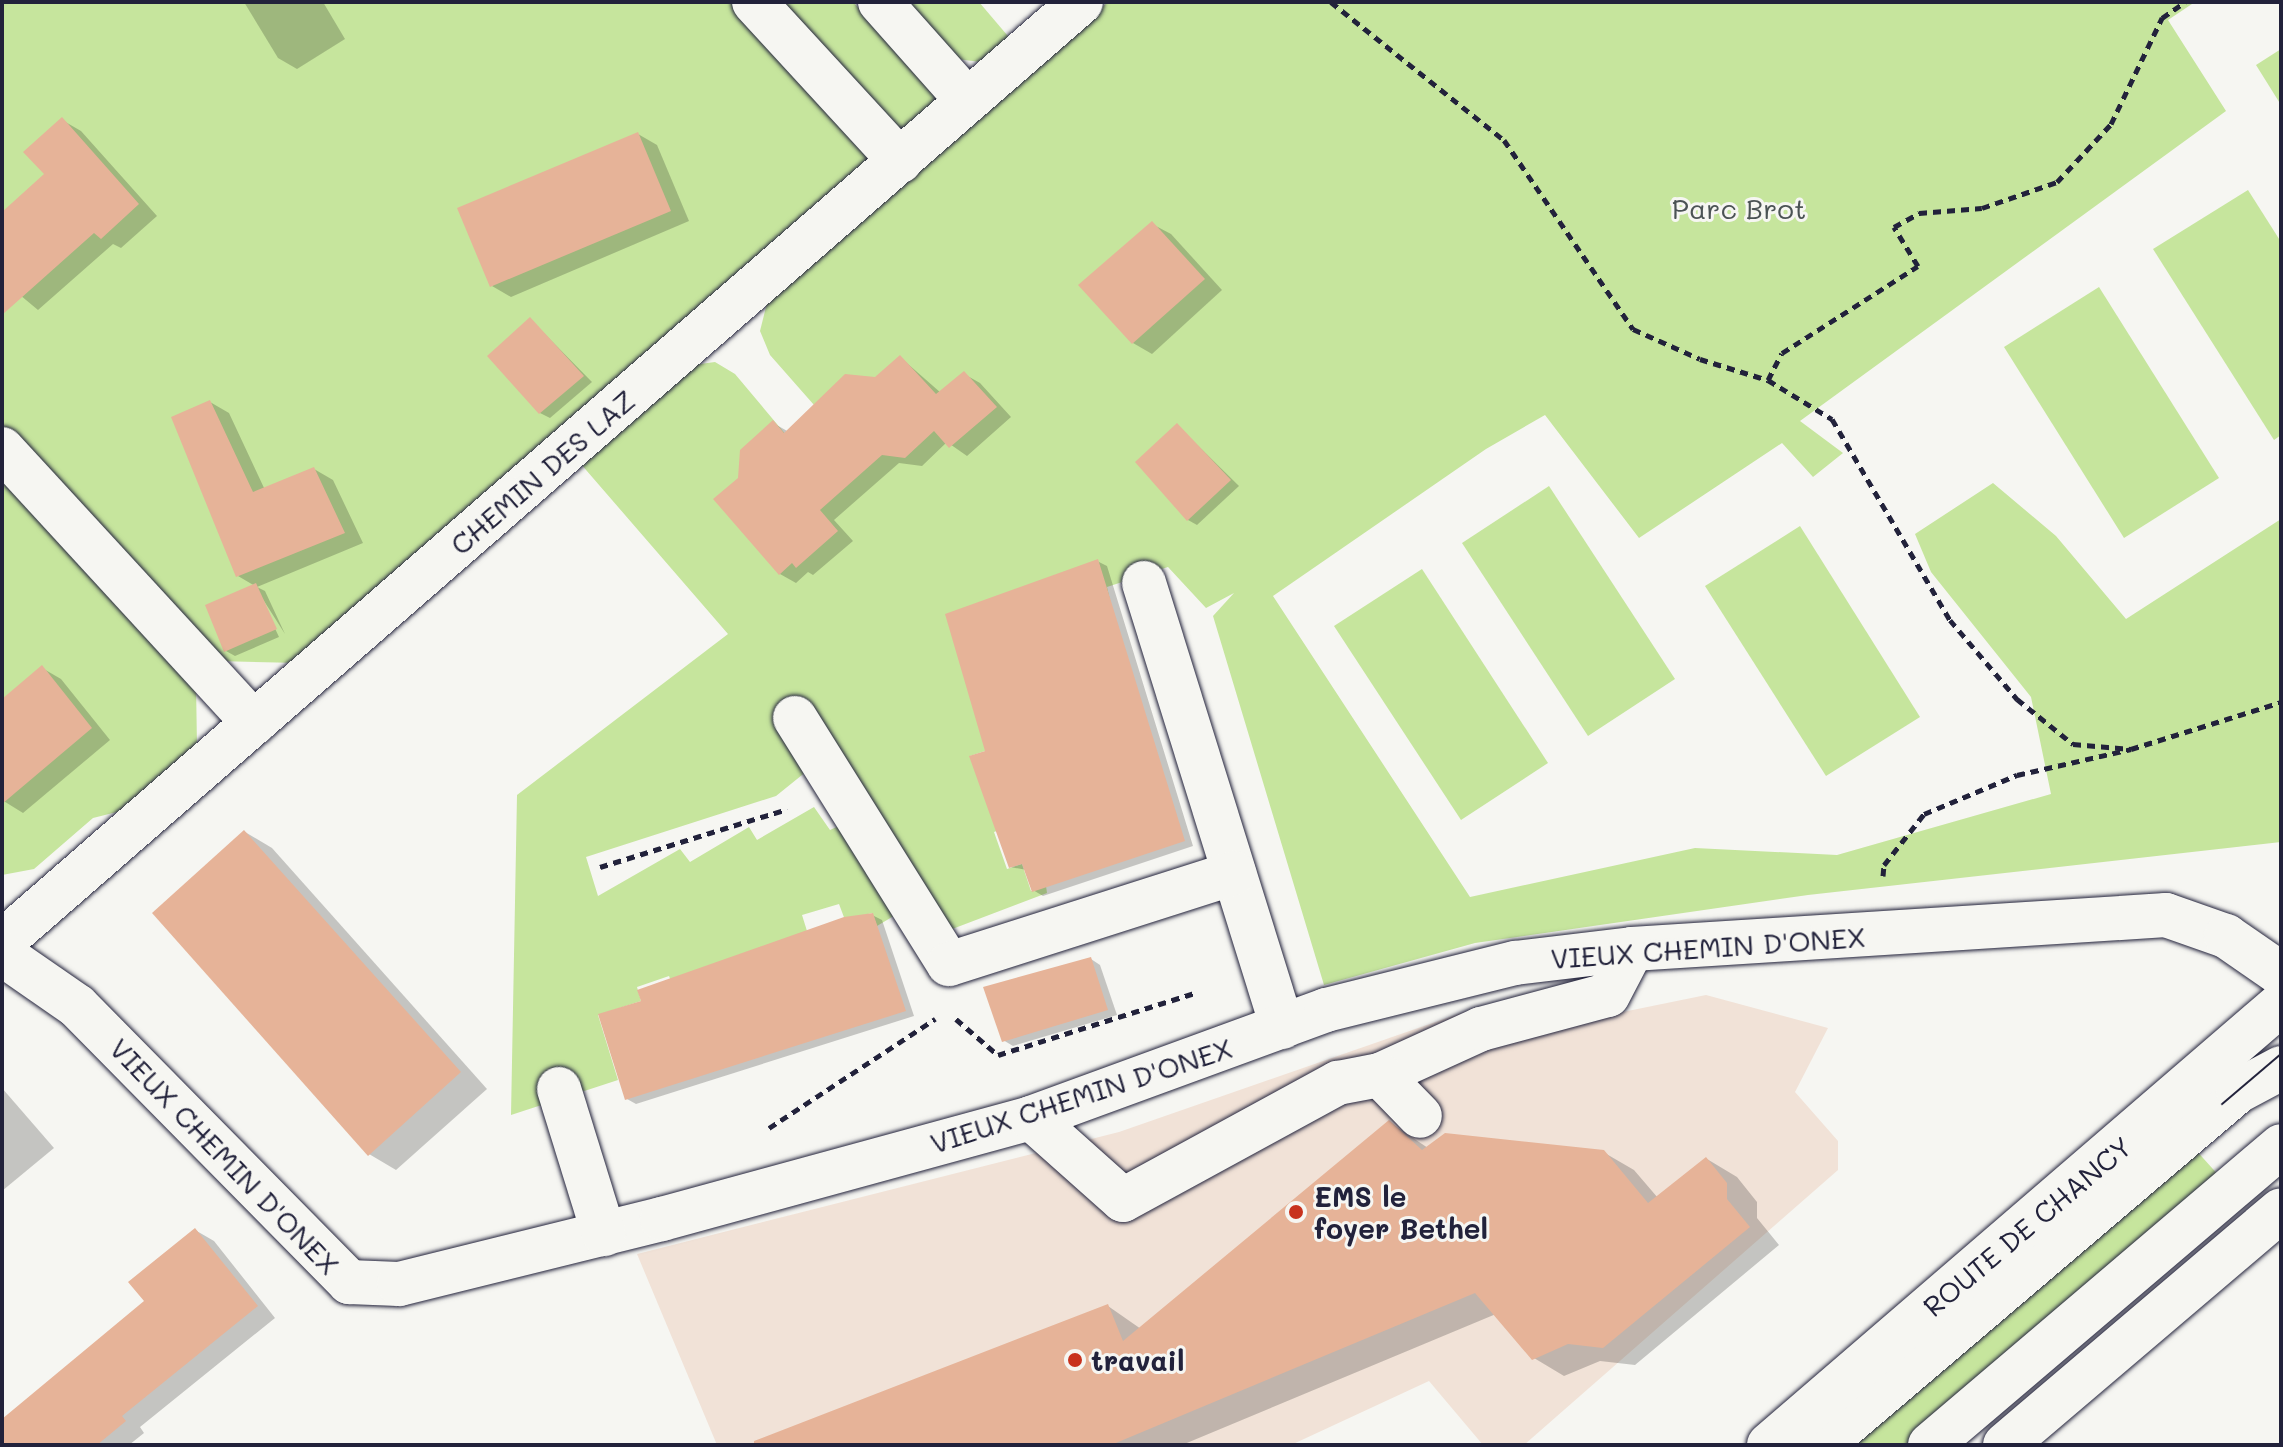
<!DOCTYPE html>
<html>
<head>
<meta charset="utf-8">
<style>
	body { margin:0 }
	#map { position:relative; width:2283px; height:1447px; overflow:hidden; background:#f6f6f2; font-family:Mali,sans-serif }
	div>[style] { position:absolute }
	.built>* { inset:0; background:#f1e2d7 }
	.green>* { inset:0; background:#c6e59d }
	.shadow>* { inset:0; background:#0003 }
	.building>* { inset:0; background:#e6b398 }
	.path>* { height:5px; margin-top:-2.5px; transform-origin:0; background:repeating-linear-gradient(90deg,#22223b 0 8px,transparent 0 14px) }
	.roads { filter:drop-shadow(0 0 2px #22223b) drop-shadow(0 0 2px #22223b) }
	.minor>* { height:44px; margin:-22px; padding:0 22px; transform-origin:22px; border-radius:22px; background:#f6f6f2 }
	.major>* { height:44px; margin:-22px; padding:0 22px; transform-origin:22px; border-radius:22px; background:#f6f6f2 }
	.tram>* { height:2px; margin:-1px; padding:0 1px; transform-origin:1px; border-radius:1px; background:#22223b }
	.dots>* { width:22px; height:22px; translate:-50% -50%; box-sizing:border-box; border:4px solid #f6f6f2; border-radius:50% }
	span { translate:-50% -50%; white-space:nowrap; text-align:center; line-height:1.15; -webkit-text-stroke:6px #f6f6f2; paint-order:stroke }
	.park-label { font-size:28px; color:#4b5354 }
	.street-label { font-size:28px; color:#22223b }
	.poi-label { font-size:28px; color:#22223b; font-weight:700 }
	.left { translate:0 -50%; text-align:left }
	.frame { position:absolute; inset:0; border:4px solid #22223b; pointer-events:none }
</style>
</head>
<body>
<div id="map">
	<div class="built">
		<div style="clip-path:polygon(1706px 995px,1828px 1028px,1795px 1092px,1838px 1141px,1838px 1170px,1524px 1445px,1483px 1445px,1429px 1381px,1291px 1445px,717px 1445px,637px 1254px,1119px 1132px,1467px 1011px,1569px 1023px)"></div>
	</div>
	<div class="green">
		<div style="clip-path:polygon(2px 2px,853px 2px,944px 101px,300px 663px,216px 661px,196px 683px,197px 747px,125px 810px,93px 818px,34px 869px,2px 875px)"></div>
		<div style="clip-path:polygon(898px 2px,979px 2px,1013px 42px,989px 63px,948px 58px)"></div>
		<div style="clip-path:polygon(1108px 2px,2195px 2px,2168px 20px,2226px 111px,1800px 421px,1843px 453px,1813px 477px,1782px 443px,1639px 538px,1545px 415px,1486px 449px,1273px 596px,1470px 897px,1695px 848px,1837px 855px,2051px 794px,2031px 697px,1931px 572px,1915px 534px,1993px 483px,2056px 536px,2126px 619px,2281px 519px,2281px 842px,1808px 895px,1475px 943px,1324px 985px,1213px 616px,1234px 593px,1206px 608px,1168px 567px,1107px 587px,1111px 604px,985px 751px,970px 756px,1010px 826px,994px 832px,1007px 869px,1022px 864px,1031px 891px,1046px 886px,1047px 893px,947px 931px,838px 746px,776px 796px,586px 857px,598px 896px,680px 849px,690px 862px,749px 827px,757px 840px,814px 807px,830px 830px,843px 824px,897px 914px,877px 926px,872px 913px,845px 920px,839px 904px,802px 915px,807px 931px,674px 989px,669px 976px,637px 987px,641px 1001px,598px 1015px,618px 1080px,511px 1115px,517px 795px,728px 634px,580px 463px,693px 365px,715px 362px,735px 374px,808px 461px,814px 405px,770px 355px,760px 331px,768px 299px)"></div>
		<div style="clip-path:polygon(2281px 49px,2281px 105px,2256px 65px)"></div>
		<div style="clip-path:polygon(2248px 190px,2281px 242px,2281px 435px,2274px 440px,2153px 249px)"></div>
		<div style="clip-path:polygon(2099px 287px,2219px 478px,2124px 538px,2004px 347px)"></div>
		<div style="clip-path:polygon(1549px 486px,1675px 679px,1588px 736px,1462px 543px)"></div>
		<div style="clip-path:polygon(1800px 526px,1920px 717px,1826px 776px,1705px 586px)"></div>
		<div style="clip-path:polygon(1422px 569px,1548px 763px,1461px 820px,1334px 626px)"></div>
		<div style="clip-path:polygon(2194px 1148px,2221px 1178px,1907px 1445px,1844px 1445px)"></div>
	</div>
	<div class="shadow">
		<div style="clip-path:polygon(244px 2px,323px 2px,345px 39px,297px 69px,278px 58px)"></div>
		<div style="clip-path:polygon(62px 120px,81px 131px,157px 216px,121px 248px,113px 244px,38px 310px,2px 280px,2px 214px,47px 174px)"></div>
		<div style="clip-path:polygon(638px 134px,657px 145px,689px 221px,511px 297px,492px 286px)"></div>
		<div style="clip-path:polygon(1152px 224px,1171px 234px,1222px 290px,1152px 354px,1133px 343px)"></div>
		<div style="clip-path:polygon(530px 319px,592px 382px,550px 418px,540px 413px)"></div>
		<div style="clip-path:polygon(900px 357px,941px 393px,964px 374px,980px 383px,1011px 417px,967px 456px,947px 442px,922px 466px,899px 463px,834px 520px,853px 541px,813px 575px,808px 572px,796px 583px,780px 574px,740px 479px,773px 423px,789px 432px,876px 379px)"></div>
		<div style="clip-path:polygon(210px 402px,229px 413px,265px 490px,314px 469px,333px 480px,363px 543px,257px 587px,265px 591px,285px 634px,257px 590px,279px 637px,235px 656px,226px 651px,255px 586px,238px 576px)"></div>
		<div style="clip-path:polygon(1177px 425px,1239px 486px,1197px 525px,1188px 520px)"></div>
		<div style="clip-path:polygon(1097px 561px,1107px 566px,1193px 846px,1043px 896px,1033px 890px,1027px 870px,1010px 867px,988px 753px)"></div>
		<div style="clip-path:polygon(42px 668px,61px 679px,110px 740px,23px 813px,2px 800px,2px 702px)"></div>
		<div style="clip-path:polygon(245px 832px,272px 848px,487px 1089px,396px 1170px,369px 1154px)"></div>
		<div style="clip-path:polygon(872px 915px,882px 920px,914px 1016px,636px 1104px,627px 1099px,643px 1002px)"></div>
		<div style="clip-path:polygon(1091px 959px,1100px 965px,1117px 1015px,1013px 1046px,1003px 1040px)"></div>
		<div style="clip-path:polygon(2px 1088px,54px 1148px,2px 1191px)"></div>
		<div style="clip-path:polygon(1389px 1122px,1428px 1148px,1603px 1152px,1634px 1170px,1658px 1198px,1707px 1159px,1737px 1177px,1757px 1202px,1757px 1218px,1779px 1245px,1635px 1365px,1600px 1361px,1564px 1376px,1534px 1358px,1496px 1314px,1182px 1445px,850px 1445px,1108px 1306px,1141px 1329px)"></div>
		<div style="clip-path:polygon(195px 1230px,214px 1241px,275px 1318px,140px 1427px,144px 1433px,129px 1445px,8px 1445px,2px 1422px,147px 1301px)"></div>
	</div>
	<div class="building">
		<div style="clip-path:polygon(62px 117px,139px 204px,101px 239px,94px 233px,2px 315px,2px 212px,44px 174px,23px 152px)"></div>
		<div style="clip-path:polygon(638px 132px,671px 211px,490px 287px,457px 208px)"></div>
		<div style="clip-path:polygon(1152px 221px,1205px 279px,1132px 344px,1078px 285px)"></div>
		<div style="clip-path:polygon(530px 317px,584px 376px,539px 414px,487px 356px)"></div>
		<div style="clip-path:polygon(900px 355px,936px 394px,964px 371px,997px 407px,949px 448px,934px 431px,905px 458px,882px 455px,820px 510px,838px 531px,796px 568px,792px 563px,779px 575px,713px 499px,738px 478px,740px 450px,773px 420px,784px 433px,845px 374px,875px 377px)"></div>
		<div style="clip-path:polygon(210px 400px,253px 492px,314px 467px,345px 533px,236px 577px,171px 417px)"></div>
		<div style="clip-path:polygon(1177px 423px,1231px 480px,1187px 521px,1135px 462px)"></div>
		<div style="clip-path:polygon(1098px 559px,1185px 841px,1032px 892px,1022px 864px,1009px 868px,969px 756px,985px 751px,945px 614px)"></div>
		<div style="clip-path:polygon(256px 583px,277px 629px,224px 652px,205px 605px)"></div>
		<div style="clip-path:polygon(42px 665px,92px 728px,2px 804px,2px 699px)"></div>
		<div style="clip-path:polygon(244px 830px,461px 1072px,368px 1156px,152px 913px)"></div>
		<div style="clip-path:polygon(873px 913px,906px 1011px,625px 1100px,598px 1014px,641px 1001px,637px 990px,844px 917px)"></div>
		<div style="clip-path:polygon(1091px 957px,1108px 1010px,1002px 1042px,983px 987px)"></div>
		<div style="clip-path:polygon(1389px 1120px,1422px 1150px,1445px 1133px,1604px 1150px,1648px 1203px,1706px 1157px,1727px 1183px,1727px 1199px,1750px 1227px,1603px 1348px,1568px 1344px,1532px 1360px,1475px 1293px,1111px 1445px,754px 1445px,754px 1441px,1108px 1304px,1123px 1341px)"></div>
		<div style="clip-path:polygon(195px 1228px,258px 1306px,122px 1416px,126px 1421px,97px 1445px,2px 1445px,2px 1419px,144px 1301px,128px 1282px)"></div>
	</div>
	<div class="path">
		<div style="left:1331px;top:2px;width:221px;rotate:38.6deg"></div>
		<div style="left:1504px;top:140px;width:229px;rotate:55.7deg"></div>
		<div style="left:1633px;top:329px;width:73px;rotate:24.1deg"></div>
		<div style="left:1700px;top:359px;width:71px;rotate:17.2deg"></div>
		<div style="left:1768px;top:380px;width:75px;rotate:31.4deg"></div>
		<div style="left:1832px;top:419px;width:233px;rotate:59.6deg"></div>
		<div style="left:1950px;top:620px;width:104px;rotate:49.7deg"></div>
		<div style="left:2017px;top:699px;width:72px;rotate:38.8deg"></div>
		<div style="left:2073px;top:744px;width:58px;rotate:4.9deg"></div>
		<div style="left:1768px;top:380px;width:30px;rotate:-63deg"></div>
		<div style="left:1782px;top:353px;width:161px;rotate:-32.6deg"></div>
		<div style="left:1918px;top:266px;width:46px;rotate:-121.6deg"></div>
		<div style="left:1894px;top:227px;width:29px;rotate:-29deg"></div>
		<div style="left:1919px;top:213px;width:63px;rotate:-4.5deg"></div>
		<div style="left:1982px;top:208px;width:79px;rotate:-19.1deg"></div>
		<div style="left:2057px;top:182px;width:79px;rotate:-47deg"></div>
		<div style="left:2111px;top:124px;width:118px;rotate:-64.3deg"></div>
		<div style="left:2162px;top:18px;width:28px;rotate:-35deg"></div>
		<div style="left:600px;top:867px;width:196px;rotate:-17.2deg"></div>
		<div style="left:1883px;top:876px;width:11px;rotate:-85deg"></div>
		<div style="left:1884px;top:865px;width:65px;rotate:-51.9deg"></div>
		<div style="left:1924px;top:814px;width:101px;rotate:-22.8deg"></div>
		<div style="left:2017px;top:775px;width:117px;rotate:-12.8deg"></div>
		<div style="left:2131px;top:749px;width:157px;rotate:-17.4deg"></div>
		<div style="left:956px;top:1019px;width:55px;rotate:40.6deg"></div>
		<div style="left:998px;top:1055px;width:207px;rotate:-17.5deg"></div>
		<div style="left:769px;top:1128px;width:199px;rotate:-33.3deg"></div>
	</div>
	<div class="roads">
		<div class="minor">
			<div style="left:754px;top:2px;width:216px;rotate:47.4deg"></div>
			<div style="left:880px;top:2px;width:132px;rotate:48.4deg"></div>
			<div style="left:2px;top:449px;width:372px;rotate:47.4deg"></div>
			<div style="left:1144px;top:583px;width:465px;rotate:72.7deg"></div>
			<div style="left:795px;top:718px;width:290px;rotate:58deg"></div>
			<div style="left:949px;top:964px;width:299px;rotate:-17.7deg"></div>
			<div style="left:2px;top:942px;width:1431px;rotate:-41.06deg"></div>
			<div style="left:2px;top:954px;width:91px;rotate:34.7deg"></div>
			<div style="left:77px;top:1006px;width:388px;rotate:45.4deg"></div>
			<div style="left:349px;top:1282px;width:50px;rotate:2.3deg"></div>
			<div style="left:399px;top:1284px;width:271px;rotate:-13.9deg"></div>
			<div style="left:662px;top:1219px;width:383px;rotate:-15.3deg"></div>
			<div style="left:1031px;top:1118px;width:314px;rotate:-20.1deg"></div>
			<div style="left:1326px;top:1010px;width:195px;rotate:-14deg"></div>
			<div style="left:1515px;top:963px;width:118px;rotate:-6.8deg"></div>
			<div style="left:1632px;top:949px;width:535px;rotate:-3.64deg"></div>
			<div style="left:2166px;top:915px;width:64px;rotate:19.3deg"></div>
			<div style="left:2226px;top:936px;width:67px;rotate:34.6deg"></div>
			<div style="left:1380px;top:1075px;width:111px;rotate:-24.5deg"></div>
			<div style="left:1481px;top:1029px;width:131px;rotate:-15deg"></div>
			<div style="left:1608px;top:995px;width:52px;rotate:-62.4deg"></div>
			<div style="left:559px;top:1089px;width:152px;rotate:72.8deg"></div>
			<div style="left:1031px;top:1118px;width:123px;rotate:41.7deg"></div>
			<div style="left:1123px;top:1200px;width:245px;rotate:-28.6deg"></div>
			<div style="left:1338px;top:1083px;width:43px;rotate:-10.8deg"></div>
			<div style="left:1380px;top:1075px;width:57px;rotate:45.7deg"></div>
			<div style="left:1822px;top:1445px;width:546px;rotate:-40.4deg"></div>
			<div style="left:2238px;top:1091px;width:49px;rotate:-28.1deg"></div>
			<div style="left:1930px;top:1445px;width:461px;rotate:-40.4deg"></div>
		</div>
		<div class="major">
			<div style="left:1769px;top:1445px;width:676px;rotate:-40.74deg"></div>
			<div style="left:2005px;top:1445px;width:362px;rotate:-40.4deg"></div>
		</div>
	</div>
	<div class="tram">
		<div style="left:2222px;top:1104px;width:77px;rotate:-40.3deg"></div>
	</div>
	<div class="dots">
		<div style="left:1296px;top:1212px;background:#c8321e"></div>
		<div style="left:1075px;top:1360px;background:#c8321e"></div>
	</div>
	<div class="park-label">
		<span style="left:1739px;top:208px">Parc Brot</span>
	</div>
	<div class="street-label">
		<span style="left:542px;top:472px;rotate:-41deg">CHEMIN DES LAZ</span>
		<span style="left:1708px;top:947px;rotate:-4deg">VIEUX CHEMIN D'ONEX</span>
		<span style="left:1081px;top:1095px;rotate:-18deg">VIEUX CHEMIN D'ONEX</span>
		<span style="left:225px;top:1156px;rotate:46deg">VIEUX CHEMIN D'ONEX</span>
		<span style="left:2027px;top:1226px;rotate:-40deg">ROUTE DE CHANCY</span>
	</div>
	<div class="poi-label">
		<span class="left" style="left:1314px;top:1212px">EMS le<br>foyer Bethel</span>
		<span class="left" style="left:1091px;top:1360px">travail</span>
	</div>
	<div class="frame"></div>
</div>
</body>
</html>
